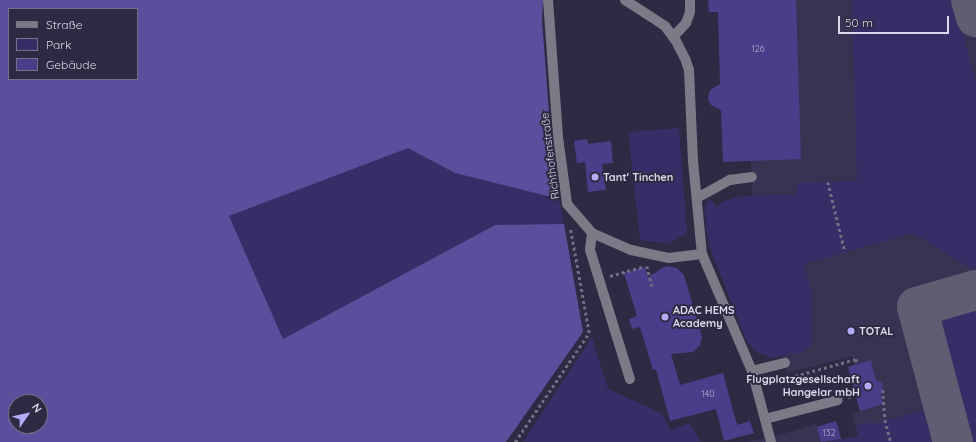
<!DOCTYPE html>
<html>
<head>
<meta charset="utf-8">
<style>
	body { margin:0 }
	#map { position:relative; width:976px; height:442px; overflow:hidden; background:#2d2b43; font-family:Quicksand,sans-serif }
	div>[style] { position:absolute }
	.built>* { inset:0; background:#373453 }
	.green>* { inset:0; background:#382d67 }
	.forest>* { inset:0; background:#5b4e9d }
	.taxiway>* { height:40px; margin:-20px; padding:0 20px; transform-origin:20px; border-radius:20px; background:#5e5d72 }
	.building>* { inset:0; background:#4b3d8a }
	.path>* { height:2.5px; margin-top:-1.25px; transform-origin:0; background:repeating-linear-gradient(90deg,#706e83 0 3px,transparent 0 6px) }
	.minor>* { height:10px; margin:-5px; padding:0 5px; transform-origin:5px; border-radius:5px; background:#7b7a87 }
	.dots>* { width:11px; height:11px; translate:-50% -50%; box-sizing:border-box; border:2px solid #2d2b43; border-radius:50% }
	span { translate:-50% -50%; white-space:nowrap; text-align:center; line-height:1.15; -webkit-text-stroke:4px #2d2b43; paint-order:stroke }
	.number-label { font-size:9px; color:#b6b2d1 }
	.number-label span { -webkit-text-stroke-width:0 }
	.street-label { font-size:11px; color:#dad9e9 }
	.poi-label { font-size:11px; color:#dad9e9; font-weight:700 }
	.left { translate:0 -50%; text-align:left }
	.right { translate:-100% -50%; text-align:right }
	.legend { position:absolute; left:8px; top:8px; width:130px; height:72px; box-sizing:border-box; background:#2d2b43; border:1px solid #727185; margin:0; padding:5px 7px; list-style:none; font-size:12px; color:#dad9e9 }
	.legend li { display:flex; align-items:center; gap:8px; height:20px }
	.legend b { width:20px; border:1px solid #727185 }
	.north { position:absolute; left:8px; top:394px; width:40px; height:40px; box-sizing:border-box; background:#2d2b43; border:1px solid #727185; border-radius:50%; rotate:56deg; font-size:11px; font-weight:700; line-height:16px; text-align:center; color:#dad9e9 }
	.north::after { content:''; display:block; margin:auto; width:14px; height:18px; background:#b4acf9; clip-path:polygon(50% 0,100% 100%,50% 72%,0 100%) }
	.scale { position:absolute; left:838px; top:16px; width:111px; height:18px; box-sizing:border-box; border:2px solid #dad9e9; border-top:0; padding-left:5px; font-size:12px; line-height:14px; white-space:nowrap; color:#dad9e9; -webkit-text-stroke:3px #2d2b43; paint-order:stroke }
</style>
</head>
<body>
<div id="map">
	<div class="built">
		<div style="clip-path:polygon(746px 0,976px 0,976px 442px,741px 442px,770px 438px,816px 424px,817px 427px,836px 421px,842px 440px,858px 436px,852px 414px,860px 412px,848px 367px,854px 365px,852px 356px,787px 373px,777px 332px,752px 197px)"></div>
	</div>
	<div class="green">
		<div style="clip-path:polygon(852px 0,954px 0,976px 84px,976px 269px,972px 269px,913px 233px,804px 264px,812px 295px,811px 345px,802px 352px,771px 358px,754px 350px,746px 340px,709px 245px,704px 208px,710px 199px,717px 207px,722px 202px,741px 196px,797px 194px,797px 183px,857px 181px)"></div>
		<div style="clip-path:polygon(679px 128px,687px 233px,669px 244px,640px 240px,628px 132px)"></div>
		<div style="clip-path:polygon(408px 147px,455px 173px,559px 199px,564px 224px,495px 225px,283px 339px,228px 216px)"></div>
		<div style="clip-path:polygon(976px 306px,976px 442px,967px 442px,939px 346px,939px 332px,947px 318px,959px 310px)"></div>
		<div style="clip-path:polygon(592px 337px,608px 389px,661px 413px,671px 430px,690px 423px,701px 442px,523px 442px)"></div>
		<div style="clip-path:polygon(927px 409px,936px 442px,829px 442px,858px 436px,856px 426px,869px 422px,870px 425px)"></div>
	</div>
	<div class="forest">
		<div style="clip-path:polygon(evenodd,0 0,543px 0,542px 21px,549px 113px,559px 199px,455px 173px,408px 148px,229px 216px,283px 339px,495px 225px,564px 224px,583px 332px,506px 442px,0 442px,0 0,9px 9px,137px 9px,137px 79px,9px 79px,9px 9px,0 0,16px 402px,40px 402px,40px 426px,16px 426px,16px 402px)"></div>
	</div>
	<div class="taxiway">
		<div style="left:971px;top:0;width:18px;rotate:74deg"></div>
		<div style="left:953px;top:442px;width:140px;rotate:-104.9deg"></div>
		<div style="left:917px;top:307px;width:61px;rotate:-16.1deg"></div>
	</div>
	<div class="building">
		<div style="clip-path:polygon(708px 0,796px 0,801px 159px,723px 162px,721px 110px,711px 105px,708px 99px,710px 90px,720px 84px,718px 12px,709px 12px)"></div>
		<div style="clip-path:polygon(587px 139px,588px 144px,611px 141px,613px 163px,602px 164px,606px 190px,588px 192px,585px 162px,577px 163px,574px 141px)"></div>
		<div style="clip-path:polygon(666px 266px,677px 268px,684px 275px,702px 337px,700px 345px,693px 352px,671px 354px,680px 385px,723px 373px,737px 425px,750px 421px,754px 433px,724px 441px,716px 409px,670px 421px,656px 369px,653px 370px,640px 327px,632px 329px,629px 319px,637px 316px,624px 273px,645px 267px,648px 277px)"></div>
		<div style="clip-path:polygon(871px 360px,876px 380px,882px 383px,883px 390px,881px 395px,883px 404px,860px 411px,848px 367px)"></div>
		<div style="clip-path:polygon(836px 421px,841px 439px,821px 442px,817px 427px)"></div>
	</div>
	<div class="path">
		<div style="left:828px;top:182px;width:72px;rotate:76.3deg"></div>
		<div style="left:647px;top:266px;width:21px;rotate:76deg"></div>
		<div style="left:610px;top:276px;width:36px;rotate:-16deg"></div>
		<div style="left:766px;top:384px;width:93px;rotate:-15.5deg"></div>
		<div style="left:856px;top:359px;width:5px;rotate:68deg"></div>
		<div style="left:883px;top:390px;width:30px;rotate:86deg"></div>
		<div style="left:885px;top:420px;width:23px;rotate:75deg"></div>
		<div style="left:848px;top:397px;width:7px;rotate:-16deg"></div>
		<div style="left:515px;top:442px;width:132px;rotate:-55.8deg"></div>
		<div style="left:589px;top:333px;width:108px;rotate:-100.2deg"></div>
	</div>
	<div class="minor">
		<div style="left:548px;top:0;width:137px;rotate:85.8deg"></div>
		<div style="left:558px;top:137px;width:68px;rotate:82.3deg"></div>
		<div style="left:567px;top:204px;width:38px;rotate:49deg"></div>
		<div style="left:592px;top:233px;width:43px;rotate:23.6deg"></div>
		<div style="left:631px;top:250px;width:39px;rotate:12deg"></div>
		<div style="left:669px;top:258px;width:33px;rotate:-7deg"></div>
		<div style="left:625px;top:0;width:48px;rotate:33deg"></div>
		<div style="left:665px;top:26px;width:19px;rotate:54deg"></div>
		<div style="left:676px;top:41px;width:22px;rotate:63deg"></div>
		<div style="left:686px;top:61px;width:9px;rotate:72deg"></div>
		<div style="left:689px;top:70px;width:91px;rotate:87.5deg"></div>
		<div style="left:693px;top:161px;width:93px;rotate:84.5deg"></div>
		<div style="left:702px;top:254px;width:127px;rotate:66.9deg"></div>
		<div style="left:752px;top:371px;width:73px;rotate:75deg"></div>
		<div style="left:673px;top:37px;width:19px;rotate:-47deg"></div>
		<div style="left:686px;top:23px;width:12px;rotate:-70deg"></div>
		<div style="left:690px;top:12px;width:12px;rotate:-90deg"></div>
		<div style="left:697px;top:198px;width:38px;rotate:-29deg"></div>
		<div style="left:730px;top:180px;width:22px;rotate:-8deg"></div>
		<div style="left:592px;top:233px;width:17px;rotate:97deg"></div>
		<div style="left:590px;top:250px;width:135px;rotate:72.8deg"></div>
		<div style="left:752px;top:371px;width:34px;rotate:-14deg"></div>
		<div style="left:765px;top:419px;width:75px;rotate:-14.6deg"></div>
	</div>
	<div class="dots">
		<div style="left:595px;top:177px;background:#b4acf9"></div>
		<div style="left:665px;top:317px;background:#b4acf9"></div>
		<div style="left:851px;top:331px;background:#b4acf9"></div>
		<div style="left:868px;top:386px;background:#b4acf9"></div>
	</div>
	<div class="number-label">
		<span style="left:758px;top:49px">126</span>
		<span style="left:708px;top:394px">140</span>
		<span style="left:829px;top:433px">132</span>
	</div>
	<div class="street-label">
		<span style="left:550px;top:156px;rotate:-97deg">Richthofenstraße</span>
	</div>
	<div class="poi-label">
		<span class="left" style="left:603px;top:177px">Tant' Tinchen</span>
		<span class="left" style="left:673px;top:317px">ADAC HEMS<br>Academy</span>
		<span class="left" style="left:859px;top:331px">TOTAL</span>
		<span class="right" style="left:860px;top:386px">Flugplatzgesellschaft<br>Hangelar mbH</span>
	</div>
	<ul class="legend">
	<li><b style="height:5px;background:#7b7a87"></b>Straße</li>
	<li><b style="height:11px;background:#382d67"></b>Park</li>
	<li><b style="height:11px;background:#4b3d8a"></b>Gebäude</li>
	</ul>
	<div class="north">N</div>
	<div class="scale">50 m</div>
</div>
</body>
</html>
